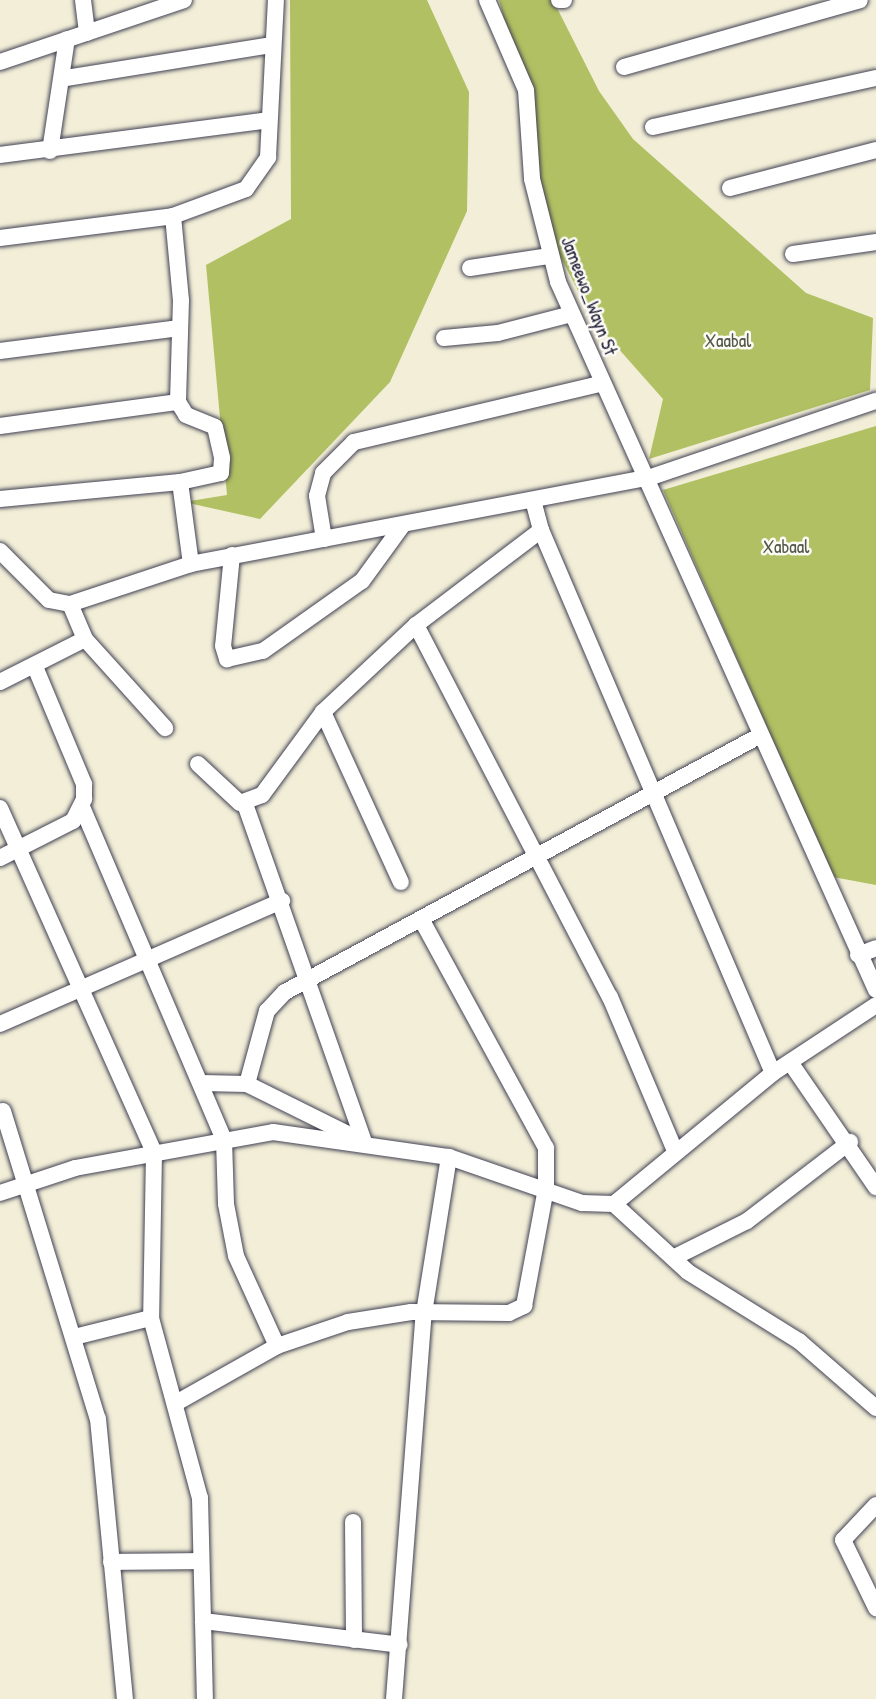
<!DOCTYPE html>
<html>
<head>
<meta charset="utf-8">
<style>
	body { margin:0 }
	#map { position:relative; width:876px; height:1699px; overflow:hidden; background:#f2eed8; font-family:"Patrick Hand",sans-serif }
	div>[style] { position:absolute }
	.green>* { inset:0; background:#b1c062 }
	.roads { filter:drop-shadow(0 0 2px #414153) drop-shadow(0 0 2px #414153) }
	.minor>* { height:16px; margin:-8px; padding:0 8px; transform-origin:8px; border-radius:8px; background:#fff }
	span { translate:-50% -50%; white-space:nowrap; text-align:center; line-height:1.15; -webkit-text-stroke:5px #fdfcf7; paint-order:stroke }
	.street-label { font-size:19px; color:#22223b }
	.park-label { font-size:19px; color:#545949 }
</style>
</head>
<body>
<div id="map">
	<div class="green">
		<div style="clip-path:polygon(290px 0,427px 0,469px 92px,467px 211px,390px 382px,260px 519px,184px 502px,227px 495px,206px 265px,291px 219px)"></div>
		<div style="clip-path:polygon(499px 0,553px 0,599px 91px,633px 139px,806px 293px,873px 318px,870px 390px,649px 459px,663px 399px,594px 321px,540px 218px,527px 105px)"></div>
		<div style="clip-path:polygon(876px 426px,876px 885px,833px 877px,663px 490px)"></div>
	</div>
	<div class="roads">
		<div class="minor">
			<div style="left:83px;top:0;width:33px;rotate:83deg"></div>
			<div style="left:487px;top:0;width:98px;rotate:66.6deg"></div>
			<div style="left:526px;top:90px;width:89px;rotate:86.1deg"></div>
			<div style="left:532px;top:179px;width:106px;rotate:75.8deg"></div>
			<div style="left:558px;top:282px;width:776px;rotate:65.81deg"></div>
			<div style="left:559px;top:0;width:5px"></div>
			<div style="left:0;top:62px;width:194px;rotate:-18.6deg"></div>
			<div style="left:624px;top:67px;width:245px;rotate:-15.8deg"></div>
			<div style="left:66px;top:78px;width:209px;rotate:-9.1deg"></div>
			<div style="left:653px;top:127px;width:228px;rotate:-12.4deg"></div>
			<div style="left:50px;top:151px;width:113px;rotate:-81.4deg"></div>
			<div style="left:0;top:155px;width:270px;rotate:-7.4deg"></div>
			<div style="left:730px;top:188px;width:151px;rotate:-14.6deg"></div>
			<div style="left:173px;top:216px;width:84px;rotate:84.6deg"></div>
			<div style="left:181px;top:300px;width:102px;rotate:91.7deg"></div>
			<div style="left:178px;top:402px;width:15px;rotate:58deg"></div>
			<div style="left:186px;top:415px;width:31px;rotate:22deg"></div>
			<div style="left:215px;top:427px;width:32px;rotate:77deg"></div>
			<div style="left:222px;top:458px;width:15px;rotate:94deg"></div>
			<div style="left:221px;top:473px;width:42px;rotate:167.6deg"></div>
			<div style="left:180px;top:482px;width:83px;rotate:82.4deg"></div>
			<div style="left:0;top:238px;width:174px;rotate:-7.2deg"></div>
			<div style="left:173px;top:216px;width:78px;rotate:-20.3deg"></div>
			<div style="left:246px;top:189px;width:39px;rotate:-55deg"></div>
			<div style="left:268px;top:157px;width:157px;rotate:-87.1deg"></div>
			<div style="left:793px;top:254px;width:84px;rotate:-8.2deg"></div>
			<div style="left:470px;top:268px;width:79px;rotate:-8.7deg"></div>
			<div style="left:444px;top:338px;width:54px;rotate:-5.3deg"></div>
			<div style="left:498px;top:333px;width:76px;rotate:-14.4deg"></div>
			<div style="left:0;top:351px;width:181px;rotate:-7.3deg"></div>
			<div style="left:0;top:426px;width:180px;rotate:-7.7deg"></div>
			<div style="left:0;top:499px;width:181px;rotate:-5.4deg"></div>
			<div style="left:541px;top:530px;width:590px;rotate:66.87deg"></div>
			<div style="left:324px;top:539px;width:44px;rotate:-99.2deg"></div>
			<div style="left:317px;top:496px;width:24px;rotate:-75deg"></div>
			<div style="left:323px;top:473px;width:44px;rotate:-45deg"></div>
			<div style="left:354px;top:442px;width:253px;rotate:-13.3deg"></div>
			<div style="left:0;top:551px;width:69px;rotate:45deg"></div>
			<div style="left:49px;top:600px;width:21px;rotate:11deg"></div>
			<div style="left:70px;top:604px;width:127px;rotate:-18.3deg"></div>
			<div style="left:191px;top:564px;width:465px;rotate:-10.7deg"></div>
			<div style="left:648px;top:478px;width:241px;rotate:-18.7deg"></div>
			<div style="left:232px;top:555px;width:91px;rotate:95.6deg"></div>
			<div style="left:223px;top:646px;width:14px;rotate:73deg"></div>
			<div style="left:227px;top:659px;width:37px;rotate:-13deg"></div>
			<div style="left:263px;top:651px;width:121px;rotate:-35.3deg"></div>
			<div style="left:362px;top:581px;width:68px;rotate:-54deg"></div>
			<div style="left:416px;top:625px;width:420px;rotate:62.5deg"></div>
			<div style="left:610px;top:997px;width:167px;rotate:67.1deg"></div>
			<div style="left:85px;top:639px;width:120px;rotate:48deg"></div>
			<div style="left:0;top:682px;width:95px;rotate:-26.8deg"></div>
			<div style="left:85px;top:639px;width:38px;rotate:-113deg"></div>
			<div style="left:323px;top:712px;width:187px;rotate:65.4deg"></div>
			<div style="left:198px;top:764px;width:57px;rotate:42.9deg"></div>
			<div style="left:240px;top:803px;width:23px;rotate:-20deg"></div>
			<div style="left:262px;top:795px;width:103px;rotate:-53.7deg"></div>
			<div style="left:323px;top:712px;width:127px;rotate:-43.1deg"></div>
			<div style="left:416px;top:625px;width:157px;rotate:-37.2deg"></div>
			<div style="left:541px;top:530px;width:30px;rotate:-105deg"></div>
			<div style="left:245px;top:804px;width:358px;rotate:70.6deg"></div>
			<div style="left:82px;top:807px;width:362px;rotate:66.9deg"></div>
			<div style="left:224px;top:1140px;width:64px;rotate:88.2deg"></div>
			<div style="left:226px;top:1204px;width:53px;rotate:79.1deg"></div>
			<div style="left:236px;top:1256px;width:99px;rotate:65.5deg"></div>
			<div style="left:0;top:808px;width:378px;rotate:65.9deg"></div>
			<div style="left:154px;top:1153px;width:165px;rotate:91deg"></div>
			<div style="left:151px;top:1318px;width:187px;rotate:74.8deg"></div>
			<div style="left:200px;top:1498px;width:201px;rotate:88.6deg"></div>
			<div style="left:0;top:858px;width:82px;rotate:-26.9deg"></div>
			<div style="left:73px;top:821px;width:25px;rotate:-63deg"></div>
			<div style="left:84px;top:799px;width:15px;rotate:-90deg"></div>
			<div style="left:84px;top:784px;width:127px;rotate:-112.7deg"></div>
			<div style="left:858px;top:955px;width:19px;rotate:-21deg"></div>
			<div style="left:0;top:1024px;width:308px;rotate:-23.6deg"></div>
			<div style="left:790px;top:1062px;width:152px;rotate:55.5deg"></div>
			<div style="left:202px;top:1083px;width:45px;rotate:1.3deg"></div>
			<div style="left:247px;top:1084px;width:128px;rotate:26.4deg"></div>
			<div style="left:247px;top:1084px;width:76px;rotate:-74.7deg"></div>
			<div style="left:267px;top:1011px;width:26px;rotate:-47deg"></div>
			<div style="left:285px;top:992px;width:539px;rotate:-28.37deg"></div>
			<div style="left:3px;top:1111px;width:322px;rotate:72.9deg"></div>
			<div style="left:98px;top:1419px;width:281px;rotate:84.5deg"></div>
			<div style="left:0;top:1193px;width:79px;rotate:-18.4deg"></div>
			<div style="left:75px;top:1168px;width:201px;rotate:-10.3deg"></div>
			<div style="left:273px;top:1132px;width:178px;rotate:8.1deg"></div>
			<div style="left:449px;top:1157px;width:141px;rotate:19.1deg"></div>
			<div style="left:582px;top:1203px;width:32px;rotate:2deg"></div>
			<div style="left:614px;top:1204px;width:100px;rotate:42.6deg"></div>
			<div style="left:688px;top:1272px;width:131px;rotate:31.9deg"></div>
			<div style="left:799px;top:1341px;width:102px;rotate:41deg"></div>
			<div style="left:614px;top:1204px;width:206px;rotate:-39.5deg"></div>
			<div style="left:773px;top:1073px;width:123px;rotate:-33.4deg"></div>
			<div style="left:673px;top:1258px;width:83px;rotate:-26.6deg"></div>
			<div style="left:747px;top:1221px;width:130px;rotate:-37.5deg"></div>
			<div style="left:74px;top:1337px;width:79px;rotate:-13.9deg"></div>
			<div style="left:176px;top:1403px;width:116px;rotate:-29.4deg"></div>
			<div style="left:277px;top:1346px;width:75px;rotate:-18.7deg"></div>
			<div style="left:348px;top:1322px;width:64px;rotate:-9deg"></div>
			<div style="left:411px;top:1312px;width:98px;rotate:0.6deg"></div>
			<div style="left:509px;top:1313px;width:17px;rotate:-25deg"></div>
			<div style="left:524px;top:1306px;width:120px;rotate:-79.4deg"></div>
			<div style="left:546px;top:1188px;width:40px;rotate:-90deg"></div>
			<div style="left:546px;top:1148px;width:259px;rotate:-118.6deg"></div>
			<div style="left:876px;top:1505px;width:48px;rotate:133.3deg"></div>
			<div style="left:843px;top:1540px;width:76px;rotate:64.1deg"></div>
			<div style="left:353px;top:1522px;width:118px;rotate:89.5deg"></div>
			<div style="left:111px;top:1562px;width:90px;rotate:-0.6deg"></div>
			<div style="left:203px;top:1621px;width:198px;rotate:6.9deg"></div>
			<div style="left:394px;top:1699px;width:387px;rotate:-85.6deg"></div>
			<div style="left:424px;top:1313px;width:158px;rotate:-80.9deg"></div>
		</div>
	</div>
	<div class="street-label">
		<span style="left:589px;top:296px;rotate:69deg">Jameewo_Wayn St</span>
	</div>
	<div class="park-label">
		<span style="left:728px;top:341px">Xaabal</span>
		<span style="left:786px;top:547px">Xabaal</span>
	</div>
</div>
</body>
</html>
